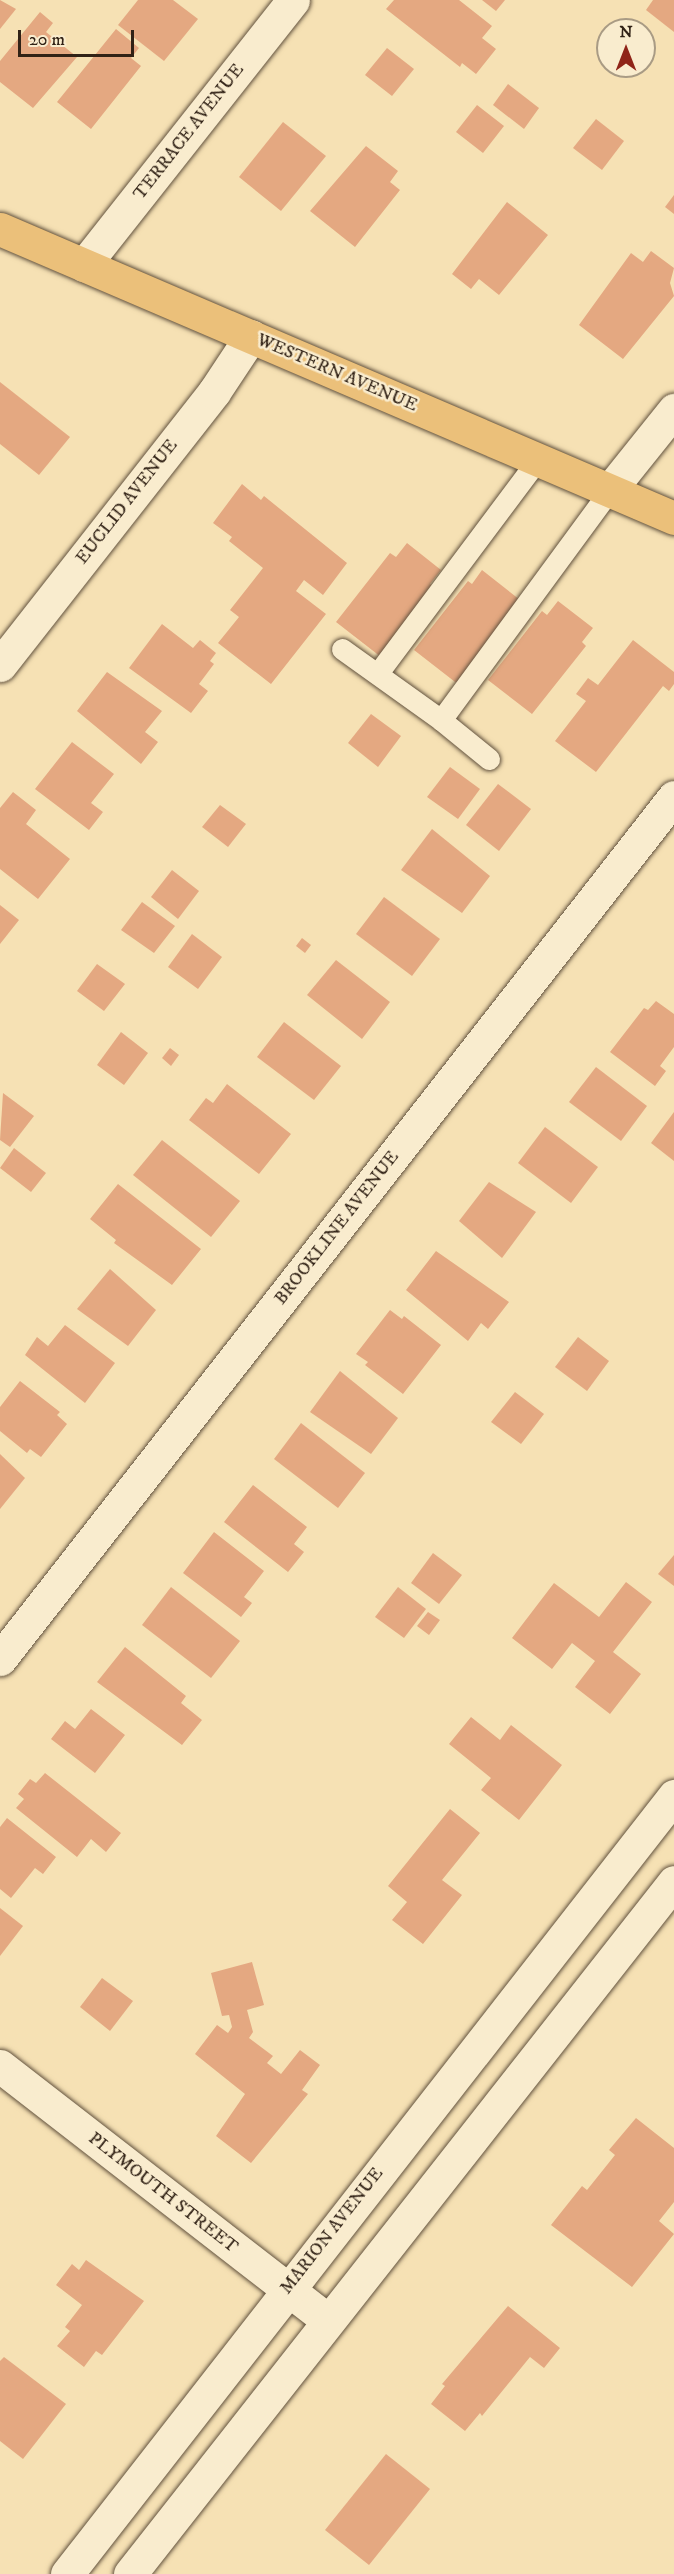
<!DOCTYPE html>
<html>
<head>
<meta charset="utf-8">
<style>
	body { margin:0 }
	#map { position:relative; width:674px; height:2574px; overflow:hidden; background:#f6e1b4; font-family:"IM FELL DW Pica",serif }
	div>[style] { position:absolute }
	.building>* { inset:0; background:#e4a881 }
	.roads { filter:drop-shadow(0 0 2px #62523e) drop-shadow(0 0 2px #62523e) }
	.lane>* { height:21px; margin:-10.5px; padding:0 10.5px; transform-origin:10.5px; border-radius:10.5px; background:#f9ecce }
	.street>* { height:33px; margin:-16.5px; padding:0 16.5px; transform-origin:16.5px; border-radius:16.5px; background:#f9ecce }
	.primary>* { height:33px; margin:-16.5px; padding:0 16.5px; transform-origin:16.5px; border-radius:16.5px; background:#ebc07a }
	span { translate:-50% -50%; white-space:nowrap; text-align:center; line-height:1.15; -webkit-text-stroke:5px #f9ecce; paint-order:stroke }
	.street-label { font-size:18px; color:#312216 }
	.north { position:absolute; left:596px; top:18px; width:60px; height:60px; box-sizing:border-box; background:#f9ecce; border:2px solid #a99b84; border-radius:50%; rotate:0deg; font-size:16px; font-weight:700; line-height:24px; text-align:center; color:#312216 }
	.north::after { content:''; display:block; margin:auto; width:21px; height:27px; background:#8f2418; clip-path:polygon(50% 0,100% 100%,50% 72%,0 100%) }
	.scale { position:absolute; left:18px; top:30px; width:116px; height:27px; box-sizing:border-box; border:3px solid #312216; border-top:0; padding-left:8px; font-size:18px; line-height:21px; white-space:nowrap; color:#312216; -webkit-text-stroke:4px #f9ecce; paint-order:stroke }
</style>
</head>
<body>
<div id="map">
	<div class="building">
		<div style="clip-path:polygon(0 0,16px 9px,0 29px)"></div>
		<div style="clip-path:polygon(138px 0,173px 0,198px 19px,164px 61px,118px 25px)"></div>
		<div style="clip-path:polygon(394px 0,459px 0,492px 26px,482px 38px,496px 49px,476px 74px,462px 63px,460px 67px,386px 9px)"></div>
		<div style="clip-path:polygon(482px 0,505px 0,496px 11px)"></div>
		<div style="clip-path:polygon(653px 0,674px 0,674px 32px,646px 10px)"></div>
		<div style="clip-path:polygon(40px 12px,53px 23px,46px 32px,77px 57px,33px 108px,0 82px,0 61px)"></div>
		<div style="clip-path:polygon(116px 29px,139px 48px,131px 58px,141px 66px,91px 129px,57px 102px)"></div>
		<div style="clip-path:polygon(387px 48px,414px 69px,392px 96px,365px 75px)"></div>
		<div style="clip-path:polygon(508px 84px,539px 108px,524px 129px,493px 105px)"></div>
		<div style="clip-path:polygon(477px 105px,504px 126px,483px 153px,456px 132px)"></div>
		<div style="clip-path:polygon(596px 119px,624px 141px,602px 170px,573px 148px)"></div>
		<div style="clip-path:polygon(283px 122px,326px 156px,281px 211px,239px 177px)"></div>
		<div style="clip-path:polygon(366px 146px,398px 171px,390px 182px,400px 190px,355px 247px,310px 211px)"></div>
		<div style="clip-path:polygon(674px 195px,674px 214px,665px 207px)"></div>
		<div style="clip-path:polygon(507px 202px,548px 235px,499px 295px,479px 279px,471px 289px,452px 274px)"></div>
		<div style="clip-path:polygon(651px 251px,674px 268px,670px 283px,674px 296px,623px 359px,579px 325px,631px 253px,643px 262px)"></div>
		<div style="clip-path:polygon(0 382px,70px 437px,39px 475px,0 444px)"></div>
		<div style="clip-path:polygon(242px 484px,261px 500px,264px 496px,347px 563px,323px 595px,304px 580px,296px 591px,326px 614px,271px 684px,218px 643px,239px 617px,230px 610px,263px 568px,229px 541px,232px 537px,213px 523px)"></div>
		<div style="clip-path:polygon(407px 543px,441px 570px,430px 584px,436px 588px,381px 657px,336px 622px,390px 553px,396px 557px)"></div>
		<div style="clip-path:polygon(482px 570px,520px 600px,459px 685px,414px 650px,468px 581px,472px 584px)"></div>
		<div style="clip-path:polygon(558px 601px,593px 628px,582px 642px,586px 646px,532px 714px,488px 680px,542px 611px,547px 615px)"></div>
		<div style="clip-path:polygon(162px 624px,193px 648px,200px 640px,216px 653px,210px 661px,214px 664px,199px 684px,208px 691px,191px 713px,129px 668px)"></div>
		<div style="clip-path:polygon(633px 640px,674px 672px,674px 684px,669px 691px,663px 686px,596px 772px,555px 741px,586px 701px,576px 694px,588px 678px,598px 685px)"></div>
		<div style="clip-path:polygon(107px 672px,162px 711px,145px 732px,158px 742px,141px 764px,77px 711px)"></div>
		<div style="clip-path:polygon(371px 714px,401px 736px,378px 767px,348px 743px)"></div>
		<div style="clip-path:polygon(72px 742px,114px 774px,91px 803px,103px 812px,89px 830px,35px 789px)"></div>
		<div style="clip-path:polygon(450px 767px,480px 789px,458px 819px,427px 797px)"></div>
		<div style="clip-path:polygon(498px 784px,531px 809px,499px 851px,466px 825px)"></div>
		<div style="clip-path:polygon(13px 792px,36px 810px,26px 824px,70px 859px,38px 899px,0 869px,0 808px)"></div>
		<div style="clip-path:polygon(220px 805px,246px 824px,228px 847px,202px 827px)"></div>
		<div style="clip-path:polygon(432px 829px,490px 876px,462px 913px,401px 870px)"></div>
		<div style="clip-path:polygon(172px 870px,199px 891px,178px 919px,151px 897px)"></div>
		<div style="clip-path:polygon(384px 897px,440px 939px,412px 976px,356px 934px)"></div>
		<div style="clip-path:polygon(142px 902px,175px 926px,154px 953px,121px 930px)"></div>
		<div style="clip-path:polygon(0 905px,19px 920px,0 944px)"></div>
		<div style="clip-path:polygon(192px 934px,222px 957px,198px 989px,168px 967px)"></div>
		<div style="clip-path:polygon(302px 938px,311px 945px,305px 953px,296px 946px)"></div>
		<div style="clip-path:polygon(336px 960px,390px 1002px,362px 1039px,307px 995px)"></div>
		<div style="clip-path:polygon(97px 964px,125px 984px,104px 1011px,77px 991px)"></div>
		<div style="clip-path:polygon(656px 1001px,674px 1014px,674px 1047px,660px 1066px,666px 1071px,655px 1086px,610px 1052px,644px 1008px,648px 1010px)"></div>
		<div style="clip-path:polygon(284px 1022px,341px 1066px,314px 1100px,257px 1057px)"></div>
		<div style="clip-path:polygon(121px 1032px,148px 1053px,124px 1085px,97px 1065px)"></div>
		<div style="clip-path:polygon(170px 1048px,179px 1055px,171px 1066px,162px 1058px)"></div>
		<div style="clip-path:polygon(596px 1067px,647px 1106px,621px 1141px,569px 1102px)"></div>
		<div style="clip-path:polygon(227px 1084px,291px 1134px,259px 1174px,189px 1120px,206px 1098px,213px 1103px)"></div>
		<div style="clip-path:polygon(3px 1093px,34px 1116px,10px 1147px,0 1140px)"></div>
		<div style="clip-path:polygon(674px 1112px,674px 1161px,651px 1143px)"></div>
		<div style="clip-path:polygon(545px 1127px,598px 1167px,571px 1203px,518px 1163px)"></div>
		<div style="clip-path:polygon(162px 1140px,240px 1201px,211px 1237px,133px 1175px)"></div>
		<div style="clip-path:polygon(14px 1148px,46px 1173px,31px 1192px,0 1168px)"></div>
		<div style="clip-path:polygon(489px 1182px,536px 1212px,502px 1258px,459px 1221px)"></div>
		<div style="clip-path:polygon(118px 1184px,201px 1249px,172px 1285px,114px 1243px,116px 1240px,90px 1219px)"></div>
		<div style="clip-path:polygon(436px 1251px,509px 1302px,488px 1329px,481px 1323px,468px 1341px,406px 1290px)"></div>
		<div style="clip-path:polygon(110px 1269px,156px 1310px,128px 1346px,77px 1309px)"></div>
		<div style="clip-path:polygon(390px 1310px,402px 1319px,404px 1316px,441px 1345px,403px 1394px,365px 1365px,368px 1362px,356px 1354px)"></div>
		<div style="clip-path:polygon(65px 1325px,115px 1363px,85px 1403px,25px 1355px,37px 1337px,48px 1346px)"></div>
		<div style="clip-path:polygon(578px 1337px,609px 1361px,587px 1391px,555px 1367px)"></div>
		<div style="clip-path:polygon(340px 1371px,398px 1418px,371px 1454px,310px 1412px)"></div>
		<div style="clip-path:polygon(20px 1381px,60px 1412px,57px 1415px,67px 1424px,41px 1457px,30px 1449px,27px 1453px,0 1431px,0 1407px)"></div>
		<div style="clip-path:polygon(515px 1392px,544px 1414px,521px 1444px,491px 1422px)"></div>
		<div style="clip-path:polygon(301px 1423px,365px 1473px,338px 1508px,274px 1459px)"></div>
		<div style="clip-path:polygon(0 1454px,25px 1478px,0 1509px)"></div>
		<div style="clip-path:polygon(253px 1485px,307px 1527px,294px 1544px,304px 1552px,288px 1572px,224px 1522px)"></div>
		<div style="clip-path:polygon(214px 1532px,264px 1571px,244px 1597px,252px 1603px,241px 1617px,183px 1573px)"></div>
		<div style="clip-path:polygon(433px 1553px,462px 1575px,439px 1604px,411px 1583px)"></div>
		<div style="clip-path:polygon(674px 1555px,674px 1586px,658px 1574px)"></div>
		<div style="clip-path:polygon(626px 1582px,652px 1602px,613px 1652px,641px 1674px,610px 1714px,575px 1687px,595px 1661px,572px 1643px,552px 1669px,512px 1638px,554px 1583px,599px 1617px)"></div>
		<div style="clip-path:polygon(171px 1587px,240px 1641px,211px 1678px,142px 1625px)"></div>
		<div style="clip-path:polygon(398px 1587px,426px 1609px,404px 1638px,375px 1617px)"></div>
		<div style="clip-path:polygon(428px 1612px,440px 1620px,429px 1635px,417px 1626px)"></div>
		<div style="clip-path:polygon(125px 1647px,186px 1696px,181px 1703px,202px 1720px,182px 1745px,97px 1682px)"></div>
		<div style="clip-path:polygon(91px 1709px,125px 1735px,95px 1773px,51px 1739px,65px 1721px,75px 1729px)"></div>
		<div style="clip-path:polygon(471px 1717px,500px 1740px,511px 1725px,562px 1765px,519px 1820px,481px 1790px,491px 1778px,449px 1744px)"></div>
		<div style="clip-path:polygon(45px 1773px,121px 1833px,106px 1852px,91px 1839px,77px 1857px,16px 1808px,24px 1799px,18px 1794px,30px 1779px,36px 1783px)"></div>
		<div style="clip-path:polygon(450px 1809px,480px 1833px,442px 1880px,462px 1895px,423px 1944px,392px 1920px,407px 1902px,388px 1886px)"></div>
		<div style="clip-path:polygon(7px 1818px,56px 1857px,43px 1874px,35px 1868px,11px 1898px,0 1889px,0 1827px)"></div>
		<div style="clip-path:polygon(0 1908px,23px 1926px,0 1956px)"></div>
		<div style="clip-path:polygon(252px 1962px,264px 2005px,247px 2010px,253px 2032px,249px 2038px,273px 2056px,267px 2063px,281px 2074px,300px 2050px,320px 2065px,302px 2090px,308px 2094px,251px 2163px,216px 2136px,245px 2094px,195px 2054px,217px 2025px,228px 2033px,232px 2027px,229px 2015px,222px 2016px,211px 1973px)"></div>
		<div style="clip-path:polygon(102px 1978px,133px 2001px,110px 2031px,80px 2007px)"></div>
		<div style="clip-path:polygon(636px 2118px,674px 2148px,674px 2202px,659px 2221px,674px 2234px,632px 2287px,551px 2225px,582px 2186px,587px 2190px,615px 2155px,609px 2150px)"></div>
		<div style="clip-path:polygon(86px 2260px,144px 2301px,102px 2355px,96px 2351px,84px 2367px,57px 2346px,70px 2331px,65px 2327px,82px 2305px,56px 2285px,72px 2264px,79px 2270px)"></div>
		<div style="clip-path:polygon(508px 2306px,560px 2348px,544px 2368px,530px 2357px,482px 2416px,480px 2413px,465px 2431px,431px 2404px,445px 2386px,442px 2384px)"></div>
		<div style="clip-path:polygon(4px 2357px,66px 2404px,23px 2459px,0 2441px,0 2361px)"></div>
		<div style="clip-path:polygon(386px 2454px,430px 2489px,369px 2565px,325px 2530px)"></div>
	</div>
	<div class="roads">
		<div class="lane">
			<div style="left:342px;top:649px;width:122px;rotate:35.6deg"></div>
			<div style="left:378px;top:673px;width:267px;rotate:-53.2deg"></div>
			<div style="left:489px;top:759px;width:62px;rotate:-140.9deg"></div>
			<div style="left:441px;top:720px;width:284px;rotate:-53.7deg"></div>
		</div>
		<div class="street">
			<div style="left:84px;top:265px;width:337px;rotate:-51.7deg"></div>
			<div style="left:609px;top:491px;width:104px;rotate:-51.3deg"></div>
			<div style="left:0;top:665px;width:347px;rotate:-51.9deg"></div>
			<div style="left:214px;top:392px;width:67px;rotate:-56.5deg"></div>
			<div style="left:0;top:1659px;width:1094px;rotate:-51.98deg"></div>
			<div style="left:0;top:2066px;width:414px;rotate:37.8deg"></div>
			<div style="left:67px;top:2574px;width:987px;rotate:-52.04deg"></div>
			<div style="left:130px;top:2574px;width:880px;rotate:-51.83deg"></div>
		</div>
		<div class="primary">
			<div style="left:0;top:229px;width:733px;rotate:23.21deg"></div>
		</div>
	</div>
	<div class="street-label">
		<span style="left:189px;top:132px;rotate:-52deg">TERRACE AVENUE</span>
		<span style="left:337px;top:373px;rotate:23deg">WESTERN AVENUE</span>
		<span style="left:127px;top:502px;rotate:-52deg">EUCLID AVENUE</span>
		<span style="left:337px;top:1228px;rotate:-52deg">BROOKLINE AVENUE</span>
		<span style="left:163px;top:2193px;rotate:38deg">PLYMOUTH STREET</span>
		<span style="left:332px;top:2231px;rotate:-52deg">MARION AVENUE</span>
	</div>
	<div class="north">N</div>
	<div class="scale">20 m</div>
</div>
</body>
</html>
